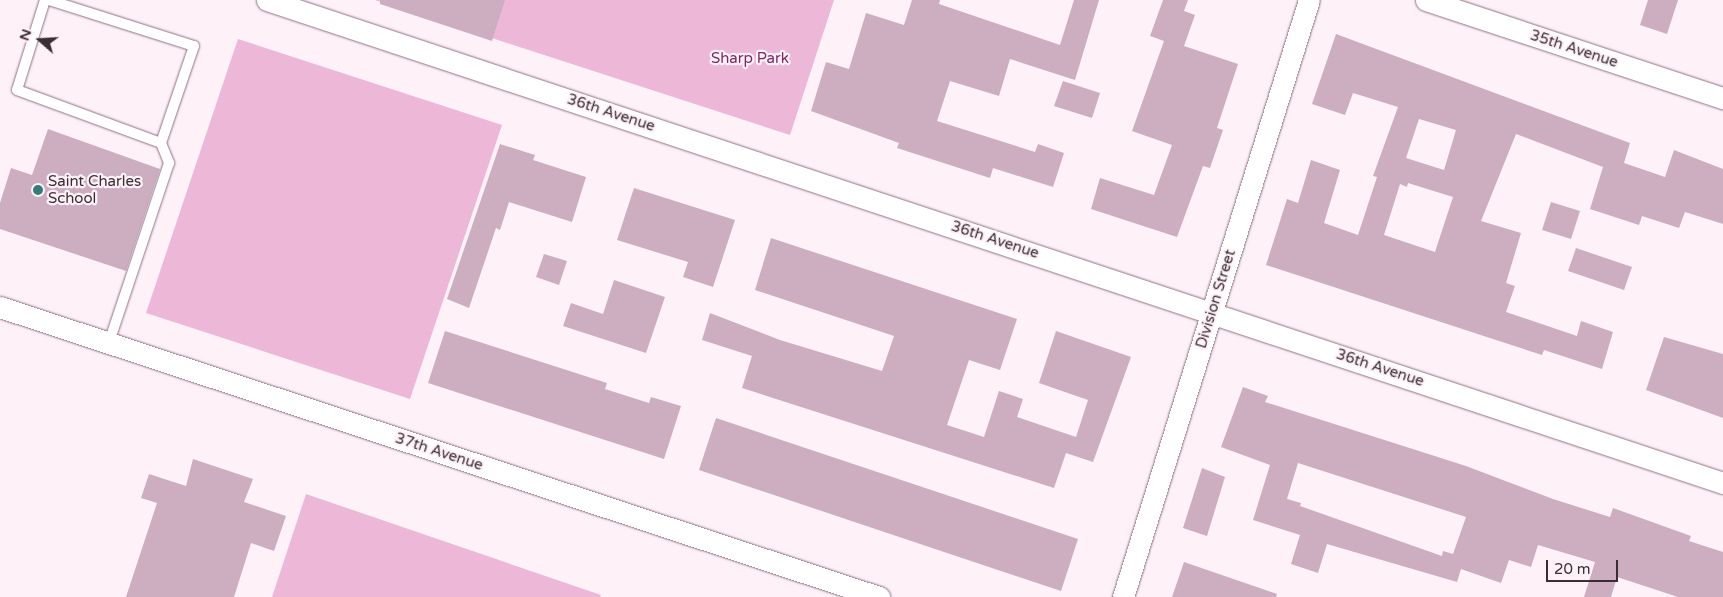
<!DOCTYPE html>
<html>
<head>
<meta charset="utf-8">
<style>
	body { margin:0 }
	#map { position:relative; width:1723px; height:597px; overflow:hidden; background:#fef1f8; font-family:"Varela Round",sans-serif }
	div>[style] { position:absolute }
	.green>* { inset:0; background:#edb8d7 }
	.building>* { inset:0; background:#cdaec0 }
	.roads { filter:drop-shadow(0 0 1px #8e7182) drop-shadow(0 0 1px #8e7182) }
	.lane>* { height:10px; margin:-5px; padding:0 5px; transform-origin:5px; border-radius:5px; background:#fff }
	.street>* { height:21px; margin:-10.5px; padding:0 10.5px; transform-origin:10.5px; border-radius:10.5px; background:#fff }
	.dots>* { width:14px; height:14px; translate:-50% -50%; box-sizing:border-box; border:2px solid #fef1f8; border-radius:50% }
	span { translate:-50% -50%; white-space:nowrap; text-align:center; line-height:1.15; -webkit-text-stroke:4.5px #fef1f8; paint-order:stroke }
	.street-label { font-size:15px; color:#3a2e35 }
	.park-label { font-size:15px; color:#7d2662 }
	.poi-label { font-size:15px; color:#3a2e35 }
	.left { translate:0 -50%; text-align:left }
	.north { position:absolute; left:15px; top:15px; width:50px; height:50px; -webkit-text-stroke:4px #fef1f8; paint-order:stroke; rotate:289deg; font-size:14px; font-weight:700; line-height:20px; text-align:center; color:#3a2e35 }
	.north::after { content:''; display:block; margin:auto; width:18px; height:22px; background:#3a2e35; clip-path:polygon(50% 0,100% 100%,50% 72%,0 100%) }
	.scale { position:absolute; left:1546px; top:560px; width:72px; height:22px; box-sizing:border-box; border:2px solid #3a2e35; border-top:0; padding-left:6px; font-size:15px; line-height:18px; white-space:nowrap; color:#3a2e35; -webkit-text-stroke:4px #fef1f8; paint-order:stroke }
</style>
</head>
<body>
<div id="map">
	<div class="green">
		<div style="clip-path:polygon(375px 0,834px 0,790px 135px)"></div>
		<div style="clip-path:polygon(238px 39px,502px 125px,410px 399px,146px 313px)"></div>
		<div style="clip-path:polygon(306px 494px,601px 595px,600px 597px,272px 597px)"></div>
	</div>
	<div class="building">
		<div style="clip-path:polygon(380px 0,505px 0,492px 41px,380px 4px)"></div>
		<div style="clip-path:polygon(912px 0,940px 0,939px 4px,1060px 45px,1074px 0,1099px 0,1075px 80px,1010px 59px,999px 96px,950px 81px,937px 121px,1035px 152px,1038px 144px,1064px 153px,1053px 187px,993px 168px,990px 178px,897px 148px,899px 143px,811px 111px,826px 62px,849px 69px,866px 13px,904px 25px)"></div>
		<div style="clip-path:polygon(1163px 0,1188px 0,1184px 11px,1195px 15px,1184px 46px,1238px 64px,1217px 128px,1223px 130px,1210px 168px,1203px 166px,1177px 237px,1091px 209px,1100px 178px,1154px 195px,1172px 145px,1132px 131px,1164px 41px,1150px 36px)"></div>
		<div style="clip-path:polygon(1648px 0,1678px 0,1667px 34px,1640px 25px)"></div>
		<div style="clip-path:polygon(evenodd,1336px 34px,1630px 143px,1624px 163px,1665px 177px,1674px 150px,1723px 169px,1723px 224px,1685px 212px,1679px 228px,1642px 216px,1639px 225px,1590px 209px,1603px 167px,1516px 134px,1481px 221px,1521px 233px,1506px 283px,1515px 286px,1506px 312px,1577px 336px,1581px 321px,1613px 332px,1602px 369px,1544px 350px,1542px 355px,1266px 265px,1287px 199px,1298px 203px,1311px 160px,1340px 170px,1324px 223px,1358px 235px,1377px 177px,1373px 176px,1398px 107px,1353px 93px,1345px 115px,1312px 104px,1336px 34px,1419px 119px,1456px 130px,1444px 170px,1406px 158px,1419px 119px,1336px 34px,1408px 183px,1453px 197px,1435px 252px,1384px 235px,1400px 184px,1407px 187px,1408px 183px)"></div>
		<div style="clip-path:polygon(1063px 81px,1100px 93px,1092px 118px,1054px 106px)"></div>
		<div style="clip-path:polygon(48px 129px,160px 169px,126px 271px,0 229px,0 203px,11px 168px,32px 175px)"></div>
		<div style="clip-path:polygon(500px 144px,535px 155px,533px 160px,586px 177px,572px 222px,509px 202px,500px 230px,496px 228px,469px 308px,447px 299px)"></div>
		<div style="clip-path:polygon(634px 188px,735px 220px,713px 287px,683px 277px,688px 262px,617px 240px)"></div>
		<div style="clip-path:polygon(1551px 202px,1580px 211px,1571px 239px,1542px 230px)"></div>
		<div style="clip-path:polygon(771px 238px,1017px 319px,1000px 370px,969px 360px,947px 425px,984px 437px,999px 391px,1023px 399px,1017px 417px,1076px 437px,1088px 400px,1039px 383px,1056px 331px,1131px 357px,1093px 462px,1066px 453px,1054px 488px,742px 388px,752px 356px,702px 340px,710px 313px,780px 340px,882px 371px,894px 336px,755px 290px)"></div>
		<div style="clip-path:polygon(1576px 248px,1632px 267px,1624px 290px,1568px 271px)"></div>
		<div style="clip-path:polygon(544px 254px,567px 261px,559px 285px,536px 277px)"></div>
		<div style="clip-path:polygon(614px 280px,665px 297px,646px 353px,563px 326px,571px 303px,603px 314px)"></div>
		<div style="clip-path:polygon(445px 331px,607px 383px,605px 389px,649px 403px,651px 397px,681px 406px,664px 459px,428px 383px)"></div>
		<div style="clip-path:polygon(1664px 337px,1723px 354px,1723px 418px,1646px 390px)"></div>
		<div style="clip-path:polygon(evenodd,1243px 387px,1268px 396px,1265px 402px,1466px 466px,1553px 499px,1610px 517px,1613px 508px,1691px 536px,1689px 541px,1723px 552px,1723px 597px,1678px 597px,1617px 577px,1611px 597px,1584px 597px,1595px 562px,1538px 545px,1531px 567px,1509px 560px,1501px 583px,1461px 569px,1457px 582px,1327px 544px,1318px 573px,1291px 564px,1300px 535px,1253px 520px,1270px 465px,1221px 447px,1243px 387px,1298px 463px,1466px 517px,1453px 554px,1443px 551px,1442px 556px,1300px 506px,1301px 503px,1287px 499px,1298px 463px)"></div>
		<div style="clip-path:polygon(716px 418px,1078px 539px,1061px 591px,699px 470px)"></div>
		<div style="clip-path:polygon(193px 459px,253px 479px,244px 502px,286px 516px,274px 551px,251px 543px,234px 597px,126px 597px,157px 503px,141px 498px,149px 474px,186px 486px)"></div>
		<div style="clip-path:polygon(1202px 468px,1225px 477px,1207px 536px,1183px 528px)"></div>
		<div style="clip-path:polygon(1184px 562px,1277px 594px,1276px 597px,1172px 597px)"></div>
	</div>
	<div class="roads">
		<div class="lane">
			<div style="left:45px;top:0;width:94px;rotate:107.3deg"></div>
			<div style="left:17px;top:90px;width:153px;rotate:20.2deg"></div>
			<div style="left:49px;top:0;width:152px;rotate:17.6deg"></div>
			<div style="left:194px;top:46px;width:102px;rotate:108.8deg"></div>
			<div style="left:161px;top:143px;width:22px;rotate:68deg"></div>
			<div style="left:169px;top:163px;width:189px;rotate:108.5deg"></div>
		</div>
		<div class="street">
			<div style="left:267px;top:0;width:1534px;rotate:18.35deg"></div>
			<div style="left:1426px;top:0;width:313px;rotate:18.3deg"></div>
			<div style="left:0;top:307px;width:926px;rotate:18.26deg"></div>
			<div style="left:1123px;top:597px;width:625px;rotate:-72.7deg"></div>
		</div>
	</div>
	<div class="dots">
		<div style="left:38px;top:190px;background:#337c7a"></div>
	</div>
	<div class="street-label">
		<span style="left:1574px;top:49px;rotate:18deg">35th Avenue</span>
		<span style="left:611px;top:113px;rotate:18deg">36th Avenue</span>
		<span style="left:995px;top:240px;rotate:18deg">36th Avenue</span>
		<span style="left:1216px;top:299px;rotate:-73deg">Division Street</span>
		<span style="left:1380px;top:368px;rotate:18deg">36th Avenue</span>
		<span style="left:439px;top:452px;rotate:18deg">37th Avenue</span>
	</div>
	<div class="park-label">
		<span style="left:750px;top:59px">Sharp Park</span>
	</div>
	<div class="poi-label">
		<span class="left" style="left:48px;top:190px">Saint Charles<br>School</span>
	</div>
	<div class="north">N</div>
	<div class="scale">20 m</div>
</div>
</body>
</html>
